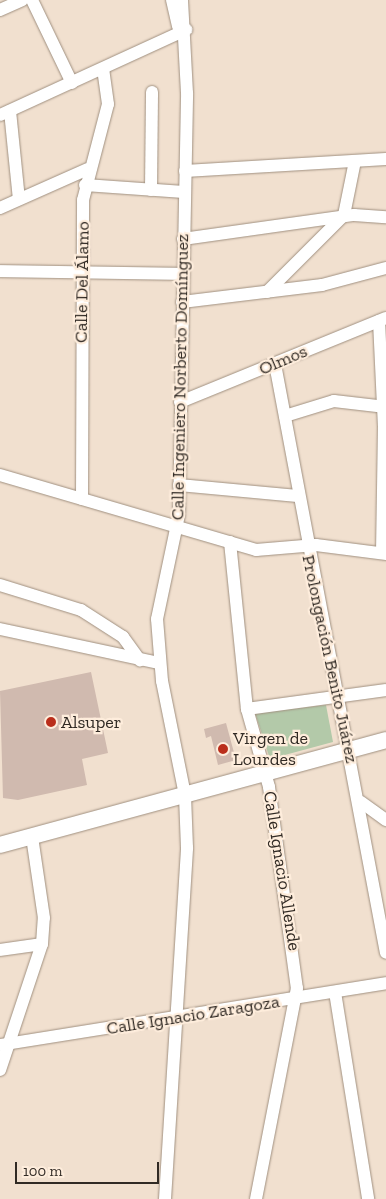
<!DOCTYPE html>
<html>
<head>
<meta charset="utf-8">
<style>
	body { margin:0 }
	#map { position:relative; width:386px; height:1199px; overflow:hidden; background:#f1e0cf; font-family:"Zilla Slab",serif }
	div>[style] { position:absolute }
	.green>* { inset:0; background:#b3c9a9 }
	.building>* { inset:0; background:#d0baaf }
	.roads { filter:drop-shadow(0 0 1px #a09080) drop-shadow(0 0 1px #a09080) }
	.minor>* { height:12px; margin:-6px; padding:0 6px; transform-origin:6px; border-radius:6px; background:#fff }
	.major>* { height:16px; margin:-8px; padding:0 8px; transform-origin:8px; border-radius:8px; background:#fff }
	.dots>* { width:14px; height:14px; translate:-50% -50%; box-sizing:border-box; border:2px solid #feeddc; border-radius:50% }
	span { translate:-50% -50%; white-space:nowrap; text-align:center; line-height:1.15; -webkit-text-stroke:4.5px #feeddc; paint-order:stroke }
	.street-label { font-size:18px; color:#312a24 }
	.poi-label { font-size:18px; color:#312a24 }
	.left { translate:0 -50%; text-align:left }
	.scale { position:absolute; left:15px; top:1162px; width:144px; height:22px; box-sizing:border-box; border:2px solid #312a24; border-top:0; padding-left:6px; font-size:15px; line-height:18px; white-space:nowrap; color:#312a24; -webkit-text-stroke:4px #feeddc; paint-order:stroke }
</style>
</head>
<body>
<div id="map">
	<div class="green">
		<div style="clip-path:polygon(326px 705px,333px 742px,270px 759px,255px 713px)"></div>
	</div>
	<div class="building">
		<div style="clip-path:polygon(91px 672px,108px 753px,82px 759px,87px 785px,18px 800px,3px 798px,0 691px)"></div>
		<div style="clip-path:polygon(226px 723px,236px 760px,218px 765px,211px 736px,206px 738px,204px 729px)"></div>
	</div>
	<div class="roads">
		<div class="minor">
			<div style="left:32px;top:0;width:92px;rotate:64.3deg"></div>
			<div style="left:172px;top:0;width:27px;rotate:77deg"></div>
			<div style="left:0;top:10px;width:24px;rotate:-24deg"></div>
			<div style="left:10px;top:111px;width:88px;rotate:84.2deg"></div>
			<div style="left:0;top:115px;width:205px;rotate:-24.6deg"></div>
			<div style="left:185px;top:171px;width:201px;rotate:-3.4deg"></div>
			<div style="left:85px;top:185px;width:99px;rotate:4deg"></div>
			<div style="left:151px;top:190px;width:98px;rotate:-89.4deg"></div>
			<div style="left:0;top:208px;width:96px;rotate:-23.9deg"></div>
			<div style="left:183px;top:239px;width:173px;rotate:-8deg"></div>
			<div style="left:354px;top:215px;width:32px;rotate:4deg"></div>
			<div style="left:0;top:271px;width:183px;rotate:0.9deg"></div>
			<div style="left:267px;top:292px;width:109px;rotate:-45deg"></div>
			<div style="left:344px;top:215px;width:55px;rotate:-78.5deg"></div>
			<div style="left:182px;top:302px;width:141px;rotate:-6.9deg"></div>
			<div style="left:322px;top:285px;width:66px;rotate:-14.9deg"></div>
			<div style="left:379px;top:321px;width:105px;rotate:87.3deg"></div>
			<div style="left:384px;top:426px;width:127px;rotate:90.9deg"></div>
			<div style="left:275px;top:364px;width:599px;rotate:79.33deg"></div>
			<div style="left:180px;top:402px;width:222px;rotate:-22.2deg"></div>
			<div style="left:285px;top:416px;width:51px;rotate:-17deg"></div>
			<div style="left:334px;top:401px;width:52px;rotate:6.6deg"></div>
			<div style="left:0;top:475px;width:267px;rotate:16.3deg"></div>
			<div style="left:256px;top:550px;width:60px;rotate:-4.8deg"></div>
			<div style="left:316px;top:545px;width:71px;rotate:7.3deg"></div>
			<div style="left:179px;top:485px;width:119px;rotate:5.3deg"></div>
			<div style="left:82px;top:499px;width:299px;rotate:-89.8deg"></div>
			<div style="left:83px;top:200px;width:99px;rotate:-75.4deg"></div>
			<div style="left:108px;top:104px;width:35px;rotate:-98deg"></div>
			<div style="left:230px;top:542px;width:168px;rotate:84.2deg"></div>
			<div style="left:247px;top:709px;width:81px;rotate:74.2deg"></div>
			<div style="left:269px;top:787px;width:203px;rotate:82.1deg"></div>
			<div style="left:297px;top:988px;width:215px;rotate:101deg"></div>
			<div style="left:0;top:585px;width:85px;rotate:17.2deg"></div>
			<div style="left:81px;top:610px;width:50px;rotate:32.7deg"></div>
			<div style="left:123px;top:637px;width:29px;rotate:54deg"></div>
			<div style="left:0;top:629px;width:163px;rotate:12.1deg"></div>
			<div style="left:247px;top:709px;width:140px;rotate:-7.8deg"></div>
			<div style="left:361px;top:802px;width:31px;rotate:36deg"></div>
			<div style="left:0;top:950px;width:42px;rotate:-8.1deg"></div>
			<div style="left:335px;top:992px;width:210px;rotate:80.9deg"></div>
			<div style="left:0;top:1045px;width:391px;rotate:-9.1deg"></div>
			<div style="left:0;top:1070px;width:133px;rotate:-71.6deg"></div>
			<div style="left:42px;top:944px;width:26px;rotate:-86deg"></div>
			<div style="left:44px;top:918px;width:82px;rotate:-98.4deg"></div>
			<div style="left:165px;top:1199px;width:352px;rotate:-86.4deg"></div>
			<div style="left:187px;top:848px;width:53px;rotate:-92.2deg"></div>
			<div style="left:185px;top:795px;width:116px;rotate:-101.4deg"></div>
			<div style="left:162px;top:681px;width:62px;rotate:-94.6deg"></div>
			<div style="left:157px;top:619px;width:106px;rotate:-78.1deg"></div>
			<div style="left:179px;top:515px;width:422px;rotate:-88.9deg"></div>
			<div style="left:187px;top:93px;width:93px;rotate:-93.1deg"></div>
		</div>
		<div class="major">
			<div style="left:0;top:845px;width:400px;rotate:-15.2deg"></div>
		</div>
	</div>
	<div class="dots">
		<div style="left:51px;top:722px;background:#ba2e1b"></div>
		<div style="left:223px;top:749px;background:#ba2e1b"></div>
	</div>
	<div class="street-label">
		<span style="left:82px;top:282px;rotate:-89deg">Calle Del Álamo</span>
		<span style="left:283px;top:360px;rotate:-23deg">Olmos</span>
		<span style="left:180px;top:377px;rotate:-89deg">Calle Ingeniero Norberto Domínguez</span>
		<span style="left:330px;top:659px;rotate:78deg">Prolongación Benito Juárez</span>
		<span style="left:282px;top:871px;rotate:81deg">Calle Ignacio Allende</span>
		<span style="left:193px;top:1015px;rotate:-9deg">Calle Ignacio Zaragoza</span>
	</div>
	<div class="poi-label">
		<span class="left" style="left:61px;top:722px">Alsuper</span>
		<span class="left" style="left:233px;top:749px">Virgen de<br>Lourdes</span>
	</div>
	<div class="scale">100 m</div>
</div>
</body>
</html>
